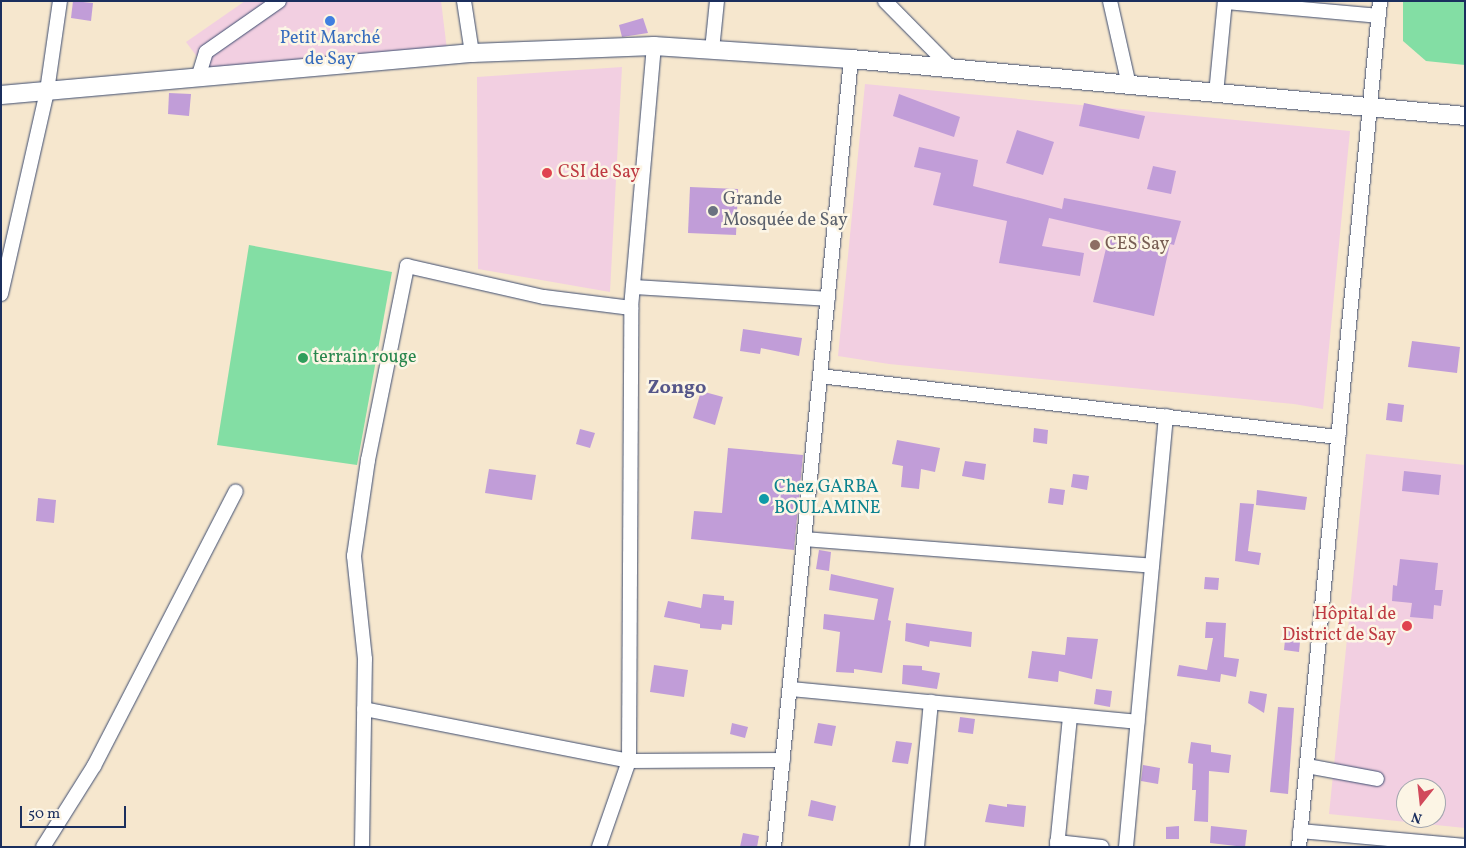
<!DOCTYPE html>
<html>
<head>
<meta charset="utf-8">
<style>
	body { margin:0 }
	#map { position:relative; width:1466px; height:848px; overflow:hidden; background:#f6e7ce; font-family:Vollkorn,serif }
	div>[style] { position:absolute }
	.built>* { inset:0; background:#f2cfe1 }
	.green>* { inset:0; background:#83dea4 }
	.building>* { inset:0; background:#c19dd8 }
	.roads { filter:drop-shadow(0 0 1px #3c4b6f) drop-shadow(0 0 1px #3c4b6f) }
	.minor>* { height:14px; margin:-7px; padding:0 7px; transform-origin:7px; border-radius:7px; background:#fff }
	.tertiary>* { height:18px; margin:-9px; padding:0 9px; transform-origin:9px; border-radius:9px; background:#fff }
	.dots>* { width:14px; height:14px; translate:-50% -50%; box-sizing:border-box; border:2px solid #fcf5e5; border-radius:50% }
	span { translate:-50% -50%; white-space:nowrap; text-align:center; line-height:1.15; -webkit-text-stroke:5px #fcf5e5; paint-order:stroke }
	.shop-label { font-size:18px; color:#366cbe }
	.health-label { font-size:18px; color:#be3a42 }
	.left { translate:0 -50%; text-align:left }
	.right { translate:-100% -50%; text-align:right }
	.worship-label { font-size:18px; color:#5b616d }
	.education-label { font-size:18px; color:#785e54 }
	.leisure-label { font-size:18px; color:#27864d }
	.culture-label { font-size:18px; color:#0d838f }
	.quarter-label { font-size:20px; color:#555689; font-weight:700 }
	.frame { position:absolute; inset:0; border:2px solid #1b2f5e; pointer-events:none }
	.north { position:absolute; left:1396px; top:778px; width:50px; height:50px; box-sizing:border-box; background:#fcf5e5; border:1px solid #a2a6af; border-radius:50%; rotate:196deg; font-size:14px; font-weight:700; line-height:20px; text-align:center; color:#1b2f5e }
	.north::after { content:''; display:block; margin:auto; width:18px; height:22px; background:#d1495b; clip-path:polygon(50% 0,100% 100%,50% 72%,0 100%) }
	.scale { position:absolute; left:20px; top:806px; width:106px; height:22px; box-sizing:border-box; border:2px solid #1b2f5e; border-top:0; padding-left:6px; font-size:15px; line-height:18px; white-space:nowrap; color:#1b2f5e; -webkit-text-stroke:4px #fcf5e5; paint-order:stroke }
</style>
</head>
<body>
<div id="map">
	<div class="built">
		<div style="clip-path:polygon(245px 1px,441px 1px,447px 50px,207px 70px,186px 42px)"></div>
		<div style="clip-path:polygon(622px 67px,610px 292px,478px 269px,477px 77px)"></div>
		<div style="clip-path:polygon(865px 84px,1350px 131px,1323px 409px,1294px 404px,889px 364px,838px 356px)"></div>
		<div style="clip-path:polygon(evenodd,1366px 454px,1465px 465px,1465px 828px,1329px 814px,1366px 454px,1406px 788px,1436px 788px,1436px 818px,1406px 818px,1406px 788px)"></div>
	</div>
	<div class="green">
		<div style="clip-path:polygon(1403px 1px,1465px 1px,1465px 65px,1426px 61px,1403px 41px)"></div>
		<div style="clip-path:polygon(249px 245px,392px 272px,357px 465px,217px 445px)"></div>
	</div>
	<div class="building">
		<div style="clip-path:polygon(73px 1px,93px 3px,91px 21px,71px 18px)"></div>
		<div style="clip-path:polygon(643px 18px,648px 33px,622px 37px,619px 25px)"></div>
		<div style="clip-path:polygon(169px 93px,191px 94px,189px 116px,168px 114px)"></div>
		<div style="clip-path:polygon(899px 94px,960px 117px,954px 137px,893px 116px)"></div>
		<div style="clip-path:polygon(1084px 103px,1145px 116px,1139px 139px,1079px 126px)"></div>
		<div style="clip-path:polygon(1017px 130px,1054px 142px,1043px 175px,1006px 163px)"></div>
		<div style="clip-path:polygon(919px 147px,978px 160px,973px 186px,1062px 209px,1064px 198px,1181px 221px,1174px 245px,1170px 244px,1154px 316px,1093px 302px,1110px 232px,1049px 218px,1042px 246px,1084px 253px,1080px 276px,999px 263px,1007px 221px,933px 205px,941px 173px,914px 167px)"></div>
		<div style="clip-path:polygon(1153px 166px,1176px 171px,1171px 194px,1147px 189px)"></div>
		<div style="clip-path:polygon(690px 187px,738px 189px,736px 235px,688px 233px)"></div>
		<div style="clip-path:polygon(743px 329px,802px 338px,799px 356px,761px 348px,760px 354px,740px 351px)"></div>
		<div style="clip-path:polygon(1412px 341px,1460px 347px,1457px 373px,1408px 367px)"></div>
		<div style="clip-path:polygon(701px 391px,723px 397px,715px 425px,693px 418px)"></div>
		<div style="clip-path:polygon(1388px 403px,1404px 405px,1402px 422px,1386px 420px)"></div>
		<div style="clip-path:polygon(1034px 428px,1048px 430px,1047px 444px,1033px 442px)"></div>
		<div style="clip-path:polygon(580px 429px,595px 433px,590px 448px,576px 444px)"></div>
		<div style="clip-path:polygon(897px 440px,940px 448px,935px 472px,921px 469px,919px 489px,901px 487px,903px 466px,892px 464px)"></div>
		<div style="clip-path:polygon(728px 448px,803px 455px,794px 550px,691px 539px,694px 511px,722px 513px)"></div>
		<div style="clip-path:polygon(965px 461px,986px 464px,984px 480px,962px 476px)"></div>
		<div style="clip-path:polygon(489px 469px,536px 475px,532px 500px,485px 493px)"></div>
		<div style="clip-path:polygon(1404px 471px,1441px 475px,1439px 495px,1402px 491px)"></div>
		<div style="clip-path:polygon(1073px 474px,1089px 476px,1087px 490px,1071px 487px)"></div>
		<div style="clip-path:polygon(1050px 488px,1065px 490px,1063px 505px,1048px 503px)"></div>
		<div style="clip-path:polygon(1257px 490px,1307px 497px,1305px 510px,1256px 505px)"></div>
		<div style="clip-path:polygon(38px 498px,56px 500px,54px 523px,36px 521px)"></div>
		<div style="clip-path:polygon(1240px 503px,1254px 504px,1248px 551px,1261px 553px,1259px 565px,1235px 561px)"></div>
		<div style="clip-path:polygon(819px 550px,831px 552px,829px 571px,816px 569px)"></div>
		<div style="clip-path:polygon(1400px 559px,1438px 563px,1435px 590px,1443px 590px,1441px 606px,1434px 605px,1433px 619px,1410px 617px,1412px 603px,1392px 601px,1393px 585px,1397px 586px)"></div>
		<div style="clip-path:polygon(831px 574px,894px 588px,888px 620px,891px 621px,882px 673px,854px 669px,854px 673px,836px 672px,840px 632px,823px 629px,824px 614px,874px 620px,878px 599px,829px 590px)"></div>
		<div style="clip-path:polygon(1205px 577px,1219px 578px,1218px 590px,1204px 589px)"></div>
		<div style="clip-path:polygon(703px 594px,724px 596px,724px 600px,734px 601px,732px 625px,722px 624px,721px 630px,700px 628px,700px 624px,664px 617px,668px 601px,701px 608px)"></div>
		<div style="clip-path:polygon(1206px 622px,1226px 623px,1224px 657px,1239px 659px,1236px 677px,1221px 674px,1220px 682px,1177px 676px,1179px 665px,1207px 670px,1213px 638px,1205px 638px)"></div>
		<div style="clip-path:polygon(906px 623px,972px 632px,971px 647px,930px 641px,929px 647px,905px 641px)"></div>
		<div style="clip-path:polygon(1286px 630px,1301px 632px,1299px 652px,1284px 650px)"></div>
		<div style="clip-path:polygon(1067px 637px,1098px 639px,1092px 679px,1059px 671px,1058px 682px,1028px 678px,1032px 651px,1065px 655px)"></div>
		<div style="clip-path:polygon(654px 665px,688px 670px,684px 697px,650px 692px)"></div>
		<div style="clip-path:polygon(903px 665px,922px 666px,922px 670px,940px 673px,937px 689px,902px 684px)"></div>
		<div style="clip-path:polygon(1096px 689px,1112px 691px,1110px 707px,1094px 704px)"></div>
		<div style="clip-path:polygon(1250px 691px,1267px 694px,1264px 713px,1248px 703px)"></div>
		<div style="clip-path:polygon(1278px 707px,1294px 708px,1288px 794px,1270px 792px)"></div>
		<div style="clip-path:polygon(960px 717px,975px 719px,973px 734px,958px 732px)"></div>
		<div style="clip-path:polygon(732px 723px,748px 727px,745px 738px,730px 734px)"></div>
		<div style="clip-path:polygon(818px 723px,836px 726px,832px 746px,814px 743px)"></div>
		<div style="clip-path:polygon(896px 741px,912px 743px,908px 764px,892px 762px)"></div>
		<div style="clip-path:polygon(1191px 742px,1211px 745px,1211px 752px,1231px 755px,1229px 773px,1209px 771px,1208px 822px,1194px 821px,1196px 790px,1192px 790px,1193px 764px,1188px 763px)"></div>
		<div style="clip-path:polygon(1143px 765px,1160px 768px,1158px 784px,1141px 781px)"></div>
		<div style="clip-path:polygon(811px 800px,836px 806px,833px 821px,808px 816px)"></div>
		<div style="clip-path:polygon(989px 804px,1007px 807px,1007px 804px,1026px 806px,1024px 827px,985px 822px)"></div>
		<div style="clip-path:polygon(1179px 826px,1179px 839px,1166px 839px,1166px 827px)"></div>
		<div style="clip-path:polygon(1211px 826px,1247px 830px,1245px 847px,1210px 843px)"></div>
		<div style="clip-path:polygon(743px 833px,759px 836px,757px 847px,740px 847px)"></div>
	</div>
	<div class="roads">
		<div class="minor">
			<div style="left:464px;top:1px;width:53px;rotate:81.3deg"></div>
			<div style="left:885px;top:1px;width:94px;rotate:45.4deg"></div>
			<div style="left:1110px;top:1px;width:86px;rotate:77.3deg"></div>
			<div style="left:1225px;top:2px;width:154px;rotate:5.2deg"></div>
			<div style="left:712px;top:50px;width:49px;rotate:-84.2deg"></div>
			<div style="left:198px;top:78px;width:27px;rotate:-73deg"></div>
			<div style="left:206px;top:52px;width:89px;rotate:-34.9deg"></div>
			<div style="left:1216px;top:94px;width:93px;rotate:-84.5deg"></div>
			<div style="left:633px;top:287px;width:195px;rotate:3.5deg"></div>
			<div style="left:1px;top:294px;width:208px;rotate:-77.2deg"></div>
			<div style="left:47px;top:91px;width:91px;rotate:-81.8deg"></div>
			<div style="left:820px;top:376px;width:522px;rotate:6.72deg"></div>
			<div style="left:804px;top:539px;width:349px;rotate:4.4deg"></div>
			<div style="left:790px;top:689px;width:349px;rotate:5.4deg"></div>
			<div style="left:364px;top:709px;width:270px;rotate:11.1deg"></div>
			<div style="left:629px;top:761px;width:154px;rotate:-0.4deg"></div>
			<div style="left:1307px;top:766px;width:71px;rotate:10.5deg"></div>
			<div style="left:1300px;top:831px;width:166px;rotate:5.2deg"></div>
			<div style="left:1057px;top:842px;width:45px;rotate:6.3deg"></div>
			<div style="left:43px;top:847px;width:96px;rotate:-57.8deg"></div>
			<div style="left:94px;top:766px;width:309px;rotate:-62.7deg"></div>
			<div style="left:362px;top:847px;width:188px;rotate:-89.1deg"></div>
			<div style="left:365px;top:659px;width:104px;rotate:-96.1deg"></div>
			<div style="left:354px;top:556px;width:97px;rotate:-81.7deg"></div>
			<div style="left:368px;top:460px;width:198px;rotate:-78.6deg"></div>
			<div style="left:407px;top:266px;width:140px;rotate:12.8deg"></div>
			<div style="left:544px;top:297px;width:88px;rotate:7.2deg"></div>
			<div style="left:599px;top:847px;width:91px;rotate:-70.8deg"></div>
			<div style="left:629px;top:761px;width:453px;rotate:-89.7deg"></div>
			<div style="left:631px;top:308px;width:263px;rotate:-85deg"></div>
			<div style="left:774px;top:847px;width:792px;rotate:-84.42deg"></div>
			<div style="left:917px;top:847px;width:146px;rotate:-84.5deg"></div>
			<div style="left:1057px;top:847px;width:132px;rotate:-84.3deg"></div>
			<div style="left:1126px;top:847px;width:433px;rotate:-84.7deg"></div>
			<div style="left:1299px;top:847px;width:850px;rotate:-84.53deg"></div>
		</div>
		<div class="tertiary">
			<div style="left:1px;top:95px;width:473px;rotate:-5.1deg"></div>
			<div style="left:472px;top:53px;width:182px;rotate:-2.2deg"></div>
			<div style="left:654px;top:46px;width:197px;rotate:3.8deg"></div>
			<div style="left:851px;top:59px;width:617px;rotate:5.3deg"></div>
		</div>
	</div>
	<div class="dots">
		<div style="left:330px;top:21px;background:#3f7fe0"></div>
		<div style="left:547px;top:173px;background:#e0444e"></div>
		<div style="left:713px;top:211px;background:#6b7280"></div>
		<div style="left:1095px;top:245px;background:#8d6e63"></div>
		<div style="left:303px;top:358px;background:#2e9e5b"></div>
		<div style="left:764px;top:499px;background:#0f9aa8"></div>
		<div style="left:1407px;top:626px;background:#e0444e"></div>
	</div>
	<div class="shop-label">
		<span style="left:330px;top:50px">Petit Marché<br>de Say</span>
	</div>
	<div class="health-label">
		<span class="left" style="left:558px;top:173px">CSI de Say</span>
		<span class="right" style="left:1396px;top:626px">Hôpital de<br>District de Say</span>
	</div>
	<div class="worship-label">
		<span class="left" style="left:723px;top:211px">Grande<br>Mosquée de Say</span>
	</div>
	<div class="education-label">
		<span class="left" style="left:1105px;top:245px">CES Say</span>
	</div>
	<div class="leisure-label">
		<span class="left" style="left:313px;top:358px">terrain rouge</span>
	</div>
	<div class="culture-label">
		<span class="left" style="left:774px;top:499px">Chez GARBA<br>BOULAMINE</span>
	</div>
	<div class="quarter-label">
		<span style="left:677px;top:388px">Zongo</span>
	</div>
	<div class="frame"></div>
	<div class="north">N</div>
	<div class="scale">50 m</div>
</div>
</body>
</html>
